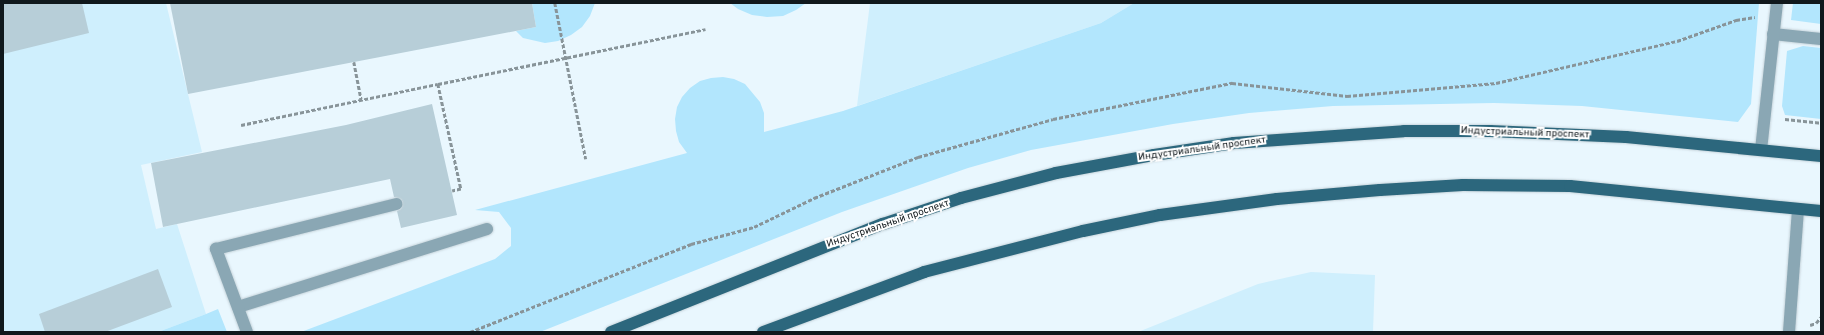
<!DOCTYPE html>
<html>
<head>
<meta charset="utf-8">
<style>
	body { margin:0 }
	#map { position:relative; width:1824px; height:335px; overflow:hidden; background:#e9f7fe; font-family:Overpass,sans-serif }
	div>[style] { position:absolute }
	.built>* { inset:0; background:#cfeffd }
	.green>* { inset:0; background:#b2e6fd }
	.building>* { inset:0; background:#b7ced8 }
	.path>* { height:2.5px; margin-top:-1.25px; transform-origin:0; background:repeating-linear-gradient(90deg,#889499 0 4px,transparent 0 6px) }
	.roads { filter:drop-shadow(0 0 1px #c6d3da) drop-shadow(0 0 1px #c6d3da) }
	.minor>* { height:12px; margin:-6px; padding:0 6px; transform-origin:6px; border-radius:6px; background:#8aa7b4 }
	.major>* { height:12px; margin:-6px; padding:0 6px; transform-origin:6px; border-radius:6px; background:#2c677d }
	span { translate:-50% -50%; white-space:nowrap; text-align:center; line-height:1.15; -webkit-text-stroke:4px #fff; paint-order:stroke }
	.street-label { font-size:10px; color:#10181c }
	.frame { position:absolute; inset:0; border:4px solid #10181c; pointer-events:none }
</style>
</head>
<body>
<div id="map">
	<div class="built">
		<div style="clip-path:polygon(3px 3px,166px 3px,202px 152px,141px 165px,156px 229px,177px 224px,206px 314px,158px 332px,3px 332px)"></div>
		<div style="clip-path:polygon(870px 3px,1134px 3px,1101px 23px,857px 106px)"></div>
		<div style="clip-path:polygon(1311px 272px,1375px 275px,1373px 332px,1138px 332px,1258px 284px)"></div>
	</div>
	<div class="green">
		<div style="clip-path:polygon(532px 3px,595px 3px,590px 16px,582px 27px,571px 35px,558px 41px,545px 43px,523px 38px,516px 31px,536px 27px)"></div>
		<div style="clip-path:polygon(730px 3px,806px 3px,796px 10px,783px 16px,767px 17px,752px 15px,738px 9px)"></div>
		<div style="clip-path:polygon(1134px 3px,1759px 3px,1751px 104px,1738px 122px,1582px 106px,1494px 103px,1333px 106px,1249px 113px,1173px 124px,1031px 150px,968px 168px,842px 212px,540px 332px,301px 332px,495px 259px,511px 246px,511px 228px,499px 212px,475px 210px,687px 153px,679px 142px,676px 131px,675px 119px,677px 107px,682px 97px,690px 88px,700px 81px,711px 78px,723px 77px,734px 79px,745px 84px,760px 102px,764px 113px,764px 132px,843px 111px,1101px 23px)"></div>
		<div style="clip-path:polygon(1793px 3px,1821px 3px,1821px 24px,1791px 20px)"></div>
		<div style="clip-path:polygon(1803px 46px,1821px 48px,1821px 119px,1785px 115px,1782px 106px,1787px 51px)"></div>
		<div style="clip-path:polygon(218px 309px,227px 332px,158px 332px,206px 314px)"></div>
	</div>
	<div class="building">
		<div style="clip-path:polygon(3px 3px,82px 3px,89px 33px,3px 54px)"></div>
		<div style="clip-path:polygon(170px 3px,532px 3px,536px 27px,188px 94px)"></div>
		<div style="clip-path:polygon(432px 104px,457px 215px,401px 228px,397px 211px,401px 209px,403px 203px,401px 199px,394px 197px,390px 179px,163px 227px,151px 163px,346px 125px)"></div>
		<div style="clip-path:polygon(158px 269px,172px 307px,105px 332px,45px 332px,39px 314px)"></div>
	</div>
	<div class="path">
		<div style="left:555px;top:3px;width:159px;rotate:78.8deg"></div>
		<div style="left:354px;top:62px;width:38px;rotate:79deg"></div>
		<div style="left:438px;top:84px;width:273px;rotate:-11.6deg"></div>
		<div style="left:1785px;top:119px;width:36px;rotate:6deg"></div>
		<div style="left:241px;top:125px;width:201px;rotate:-11.8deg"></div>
		<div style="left:438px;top:84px;width:107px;rotate:77.6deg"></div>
		<div style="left:461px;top:189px;width:9px;rotate:167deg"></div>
		<div style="left:1810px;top:325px;width:6px;rotate:-18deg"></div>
		<div style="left:1816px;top:323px;width:8px;rotate:-50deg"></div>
		<div style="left:470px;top:332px;width:238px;rotate:-21.7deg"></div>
		<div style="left:691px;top:244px;width:65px;rotate:-15.1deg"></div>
		<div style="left:754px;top:227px;width:67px;rotate:-25.8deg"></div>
		<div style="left:814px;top:198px;width:112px;rotate:-21.5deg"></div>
		<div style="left:918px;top:157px;width:140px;rotate:-15.7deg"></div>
		<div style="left:1053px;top:119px;width:183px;rotate:-11.4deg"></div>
		<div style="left:1232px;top:83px;width:116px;rotate:6.4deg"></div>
		<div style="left:1347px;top:96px;width:150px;rotate:-5deg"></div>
		<div style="left:1496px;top:83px;width:186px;rotate:-13.1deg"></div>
		<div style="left:1677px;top:41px;width:63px;rotate:-19.6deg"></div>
		<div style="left:1736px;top:20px;width:19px;rotate:-9deg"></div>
	</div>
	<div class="roads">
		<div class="minor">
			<div style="left:1773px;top:34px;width:48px;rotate:5.9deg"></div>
			<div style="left:1761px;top:150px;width:148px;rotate:-83.8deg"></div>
			<div style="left:238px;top:307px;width:261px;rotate:-17.4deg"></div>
			<div style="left:247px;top:332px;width:89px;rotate:-110.5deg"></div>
			<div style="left:216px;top:249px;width:186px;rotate:-14deg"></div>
			<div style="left:1789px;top:332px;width:123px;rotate:-85.8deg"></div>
		</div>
		<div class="major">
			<div style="left:611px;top:332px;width:293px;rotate:-21.7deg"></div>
			<div style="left:883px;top:224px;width:82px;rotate:-18.4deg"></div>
			<div style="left:961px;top:198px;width:98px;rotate:-14.7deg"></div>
			<div style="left:1056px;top:173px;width:100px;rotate:-10.4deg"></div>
			<div style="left:1154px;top:155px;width:81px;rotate:-8.5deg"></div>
			<div style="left:1234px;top:143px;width:170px;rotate:-4deg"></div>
			<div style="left:1404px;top:131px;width:86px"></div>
			<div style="left:1490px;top:131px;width:136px;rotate:2.5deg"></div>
			<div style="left:1626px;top:137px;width:196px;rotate:5.6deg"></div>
			<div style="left:763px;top:332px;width:172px;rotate:-20.4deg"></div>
			<div style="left:924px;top:272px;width:164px;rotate:-14.5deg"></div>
			<div style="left:1083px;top:231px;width:79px;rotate:-11.7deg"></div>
			<div style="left:1160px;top:215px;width:118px;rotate:-7.8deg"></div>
			<div style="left:1277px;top:199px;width:103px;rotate:-5deg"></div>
			<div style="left:1380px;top:190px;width:83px;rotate:-3.4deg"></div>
			<div style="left:1463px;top:185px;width:107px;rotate:0.5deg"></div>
			<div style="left:1570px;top:186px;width:252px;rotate:5.7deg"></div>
		</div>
	</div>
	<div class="street-label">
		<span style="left:1525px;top:133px;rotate:2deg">Индустриальный проспект</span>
		<span style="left:1202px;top:149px;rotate:-8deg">Индустриальный проспект</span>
		<span style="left:888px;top:224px;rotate:-19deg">Индустриальный проспект</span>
	</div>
	<div class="frame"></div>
</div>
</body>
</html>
